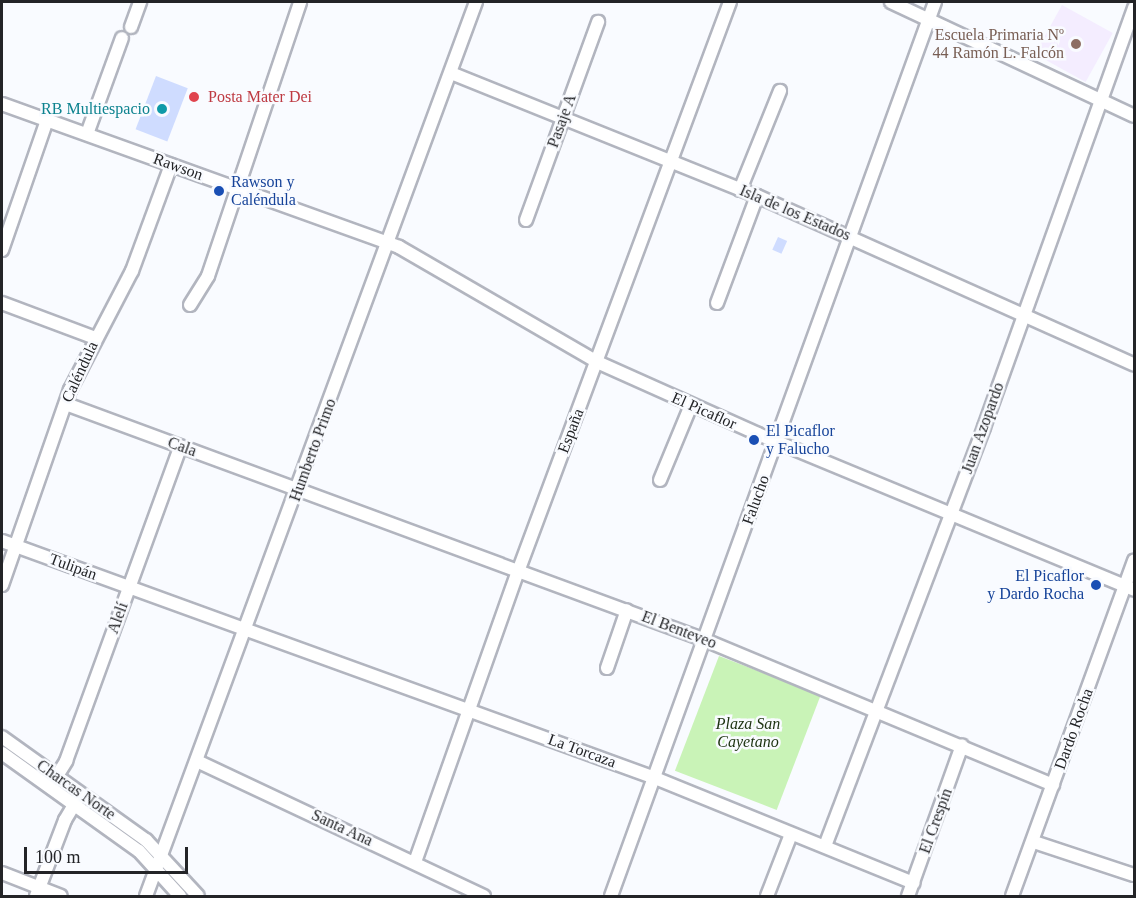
<!DOCTYPE html>
<html>
<head>
<meta charset="utf-8">
<style>
  body { margin:0 }
  #map { position:relative; width:1136px; height:898px; overflow:hidden; background:#f9fbff; font-family:Georgia,serif }
  div>[style] { position:absolute }
  .education>* { inset:0; background:#f4edff; transform-origin:0 0 }
  .green>* { inset:0; background:#c9f3b7; transform-origin:0 0 }
  .building>* { inset:0; background:#cfdcff; transform-origin:0 0 }
  .roads { filter:drop-shadow(2px 0 #b2b5bf) drop-shadow(-2px 0 #b2b5bf) drop-shadow(0 2px #b2b5bf) drop-shadow(0 -2px #b2b5bf) }
  .minor>* { height:12px; margin:-6px; padding:0 6px; transform-origin:6px; border-radius:6px; background:#fff }
  .dots>* { width:16px; height:16px; translate:-50% -50%; box-sizing:border-box; border:3px solid #f9fbff; border-radius:50% }
  span { translate:-50% -50%; white-space:nowrap; text-align:center; line-height:1.15; -webkit-text-stroke:5px #f9fbff; paint-order:stroke }
  .education-label { font-size:16px; color:#785e54 }
  .right { translate:-100% -50%; text-align:right }
  .health-label { font-size:16px; color:#be3a42 }
  .left { translate:0 -50%; text-align:left }
  .culture-label { font-size:16px; color:#0d838f }
  .street-label { font-size:16px; color:#232427 }
  .transit-label { font-size:16px; color:#164399 }
  .park-label { font-size:16px; color:#1c3210; font-style:italic }
  .frame { position:absolute; inset:0; border:3px solid #232427; pointer-events:none }
  .scale { position:absolute; left:24px; top:847px; width:164px; height:27px; box-sizing:border-box; border:3px solid #232427; border-top:0; padding-left:8px; font-size:18px; line-height:21px; white-space:nowrap; color:#232427; -webkit-text-stroke:4px #f9fbff; paint-order:stroke }
</style>
</head>
<body>
<div id="map">
  <div class="education">
    <i style="left:1062px;top:5px;width:58px;height:56px;rotate:29deg"></i>
  </div>
  <div class="green">
    <i style="left:719px;top:656px;width:109px;height:123px;rotate:21deg"></i>
  </div>
  <div class="building">
    <i style="left:156px;top:76px;width:34px;height:57px;rotate:21deg"></i>
    <i style="left:778px;top:237px;width:10px;height:14px;rotate:24deg"></i>
  </div>
  <div class="roads">
    <div class="minor">
      <i style="left:891px;top:2px;width:268px;rotate:25.1deg"></i>
      <i style="left:131px;top:27px;width:27px;rotate:-70deg"></i>
      <i style="left:451px;top:73px;width:330px;rotate:21.9deg"></i>
      <i style="left:757px;top:196px;width:413px;rotate:24.1deg"></i>
      <i style="left:2px;top:104px;width:422px;rotate:19.8deg"></i>
      <i style="left:399px;top:247px;width:229px;rotate:30.1deg"></i>
      <i style="left:597px;top:362px;width:176px;rotate:24.1deg"></i>
      <i style="left:758px;top:434px;width:407px;rotate:22.5deg"></i>
      <i style="left:87px;top:134px;width:102px;rotate:-70deg"></i>
      <i style="left:740px;top:190px;width:107px;rotate:-68deg"></i>
      <i style="left:526px;top:220px;width:211px;rotate:-70deg"></i>
      <i style="left:2px;top:250px;width:138px;rotate:-70.9deg"></i>
      <i style="left:2px;top:303px;width:99px;rotate:20.6deg"></i>
      <i style="left:717px;top:303px;width:114px;rotate:-69.5deg"></i>
      <i style="left:190px;top:305px;width:34px;rotate:-58deg"></i>
      <i style="left:208px;top:276px;width:289px;rotate:-71.4deg"></i>
      <i style="left:66px;top:404px;width:681px;rotate:20.27deg"></i>
      <i style="left:705px;top:640px;width:377px;rotate:22.6deg"></i>
      <i style="left:660px;top:480px;width:81px;rotate:-67.5deg"></i>
      <i style="left:2px;top:541px;width:695px;rotate:19.95deg"></i>
      <i style="left:655px;top:778px;width:279px;rotate:22.1deg"></i>
      <i style="left:2px;top:585px;width:207px;rotate:-70.8deg"></i>
      <i style="left:70px;top:390px;width:134px;rotate:-62.5deg"></i>
      <i style="left:132px;top:271px;width:113px;rotate:-69.8deg"></i>
      <i style="left:607px;top:668px;width:61px;rotate:-71deg"></i>
      <i style="left:2px;top:737px;width:177px;rotate:35.6deg"></i>
      <i style="left:146px;top:840px;width:76px;rotate:47.1deg"></i>
      <i style="left:2px;top:753px;width:168px;rotate:35.6deg"></i>
      <i style="left:139px;top:851px;width:61px;rotate:47.7deg"></i>
      <i style="left:199px;top:762px;width:315px;rotate:25.2deg"></i>
      <i style="left:50px;top:787px;width:31px;rotate:-58deg"></i>
      <i style="left:66px;top:761px;width:334px;rotate:-70deg"></i>
      <i style="left:1034px;top:842px;width:105px;rotate:18.3deg"></i>
      <i style="left:825px;top:846px;width:448px;rotate:-69.2deg"></i>
      <i style="left:984px;top:427px;width:446px;rotate:-70.3deg"></i>
      <i style="left:415px;top:862px;width:311px;rotate:-70.5deg"></i>
      <i style="left:519px;top:569px;width:605px;rotate:-69.59deg"></i>
      <i style="left:2px;top:873px;width:63px;rotate:21.3deg"></i>
      <i style="left:36px;top:896px;width:81px;rotate:-69.1deg"></i>
      <i style="left:65px;top:820px;width:26px;rotate:-59deg"></i>
      <i style="left:146px;top:896px;width:953px;rotate:-69.74deg"></i>
      <i style="left:611px;top:896px;width:951px;rotate:-70.08deg"></i>
      <i style="left:767px;top:896px;width:66px;rotate:-68.8deg"></i>
      <i style="left:908px;top:896px;width:160px;rotate:-70.3deg"></i>
      <i style="left:1012px;top:896px;width:357px;rotate:-70deg"></i>
    </div>
  </div>
  <div class="dots">
    <i style="left:1076px;top:44px;background:#8d6e63"></i>
    <i style="left:194px;top:97px;background:#e0444e"></i>
    <i style="left:162px;top:109px;background:#0f9aa8"></i>
    <i style="left:219px;top:191px;background:#1a4fb4"></i>
    <i style="left:754px;top:440px;background:#1a4fb4"></i>
    <i style="left:1096px;top:585px;background:#1a4fb4"></i>
  </div>
  <div class="education-label">
    <span class="right" style="left:1064px;top:44px">Escuela Primaria Nº<br>44 Ramón L. Falcón</span>
  </div>
  <div class="health-label">
    <span class="left" style="left:208px;top:97px">Posta Mater Dei</span>
  </div>
  <div class="culture-label">
    <span class="right" style="left:150px;top:109px">RB Multiespacio</span>
  </div>
  <div class="street-label">
    <span style="left:562px;top:121px;rotate:-70deg">Pasaje A</span>
    <span style="left:178px;top:167px;rotate:20deg">Rawson</span>
    <span style="left:795px;top:213px;rotate:23deg">Isla de los Estados</span>
    <span style="left:80px;top:372px;rotate:-65deg">Caléndula</span>
    <span style="left:704px;top:411px;rotate:24deg">El Picaflor</span>
    <span style="left:983px;top:428px;rotate:-70deg">Juan Azopardo</span>
    <span style="left:571px;top:431px;rotate:-69deg">España</span>
    <span style="left:182px;top:447px;rotate:20deg">Cala</span>
    <span style="left:313px;top:450px;rotate:-70deg">Humberto Primo</span>
    <span style="left:756px;top:500px;rotate:-70deg">Falucho</span>
    <span style="left:73px;top:567px;rotate:20deg">Tulipán</span>
    <span style="left:118px;top:618px;rotate:-70deg">Alelí</span>
    <span style="left:679px;top:630px;rotate:21deg">El Benteveo</span>
    <span style="left:1074px;top:729px;rotate:-70deg">Dardo Rocha</span>
    <span style="left:582px;top:751px;rotate:20deg">La Torcaza</span>
    <span style="left:76px;top:790px;rotate:35deg">Charcas Norte</span>
    <span style="left:936px;top:821px;rotate:-70deg">El Crespín</span>
    <span style="left:342px;top:828px;rotate:25deg">Santa Ana</span>
  </div>
  <div class="transit-label">
    <span class="left" style="left:231px;top:191px">Rawson y<br>Caléndula</span>
    <span class="left" style="left:766px;top:440px">El Picaflor<br>y Falucho</span>
    <span class="right" style="left:1084px;top:585px">El Picaflor<br>y Dardo Rocha</span>
  </div>
  <div class="park-label">
    <span style="left:748px;top:733px">Plaza San<br>Cayetano</span>
  </div>
  <div class="frame"></div>
  <div class="scale">100 m</div>
</div>
</body>
</html>
